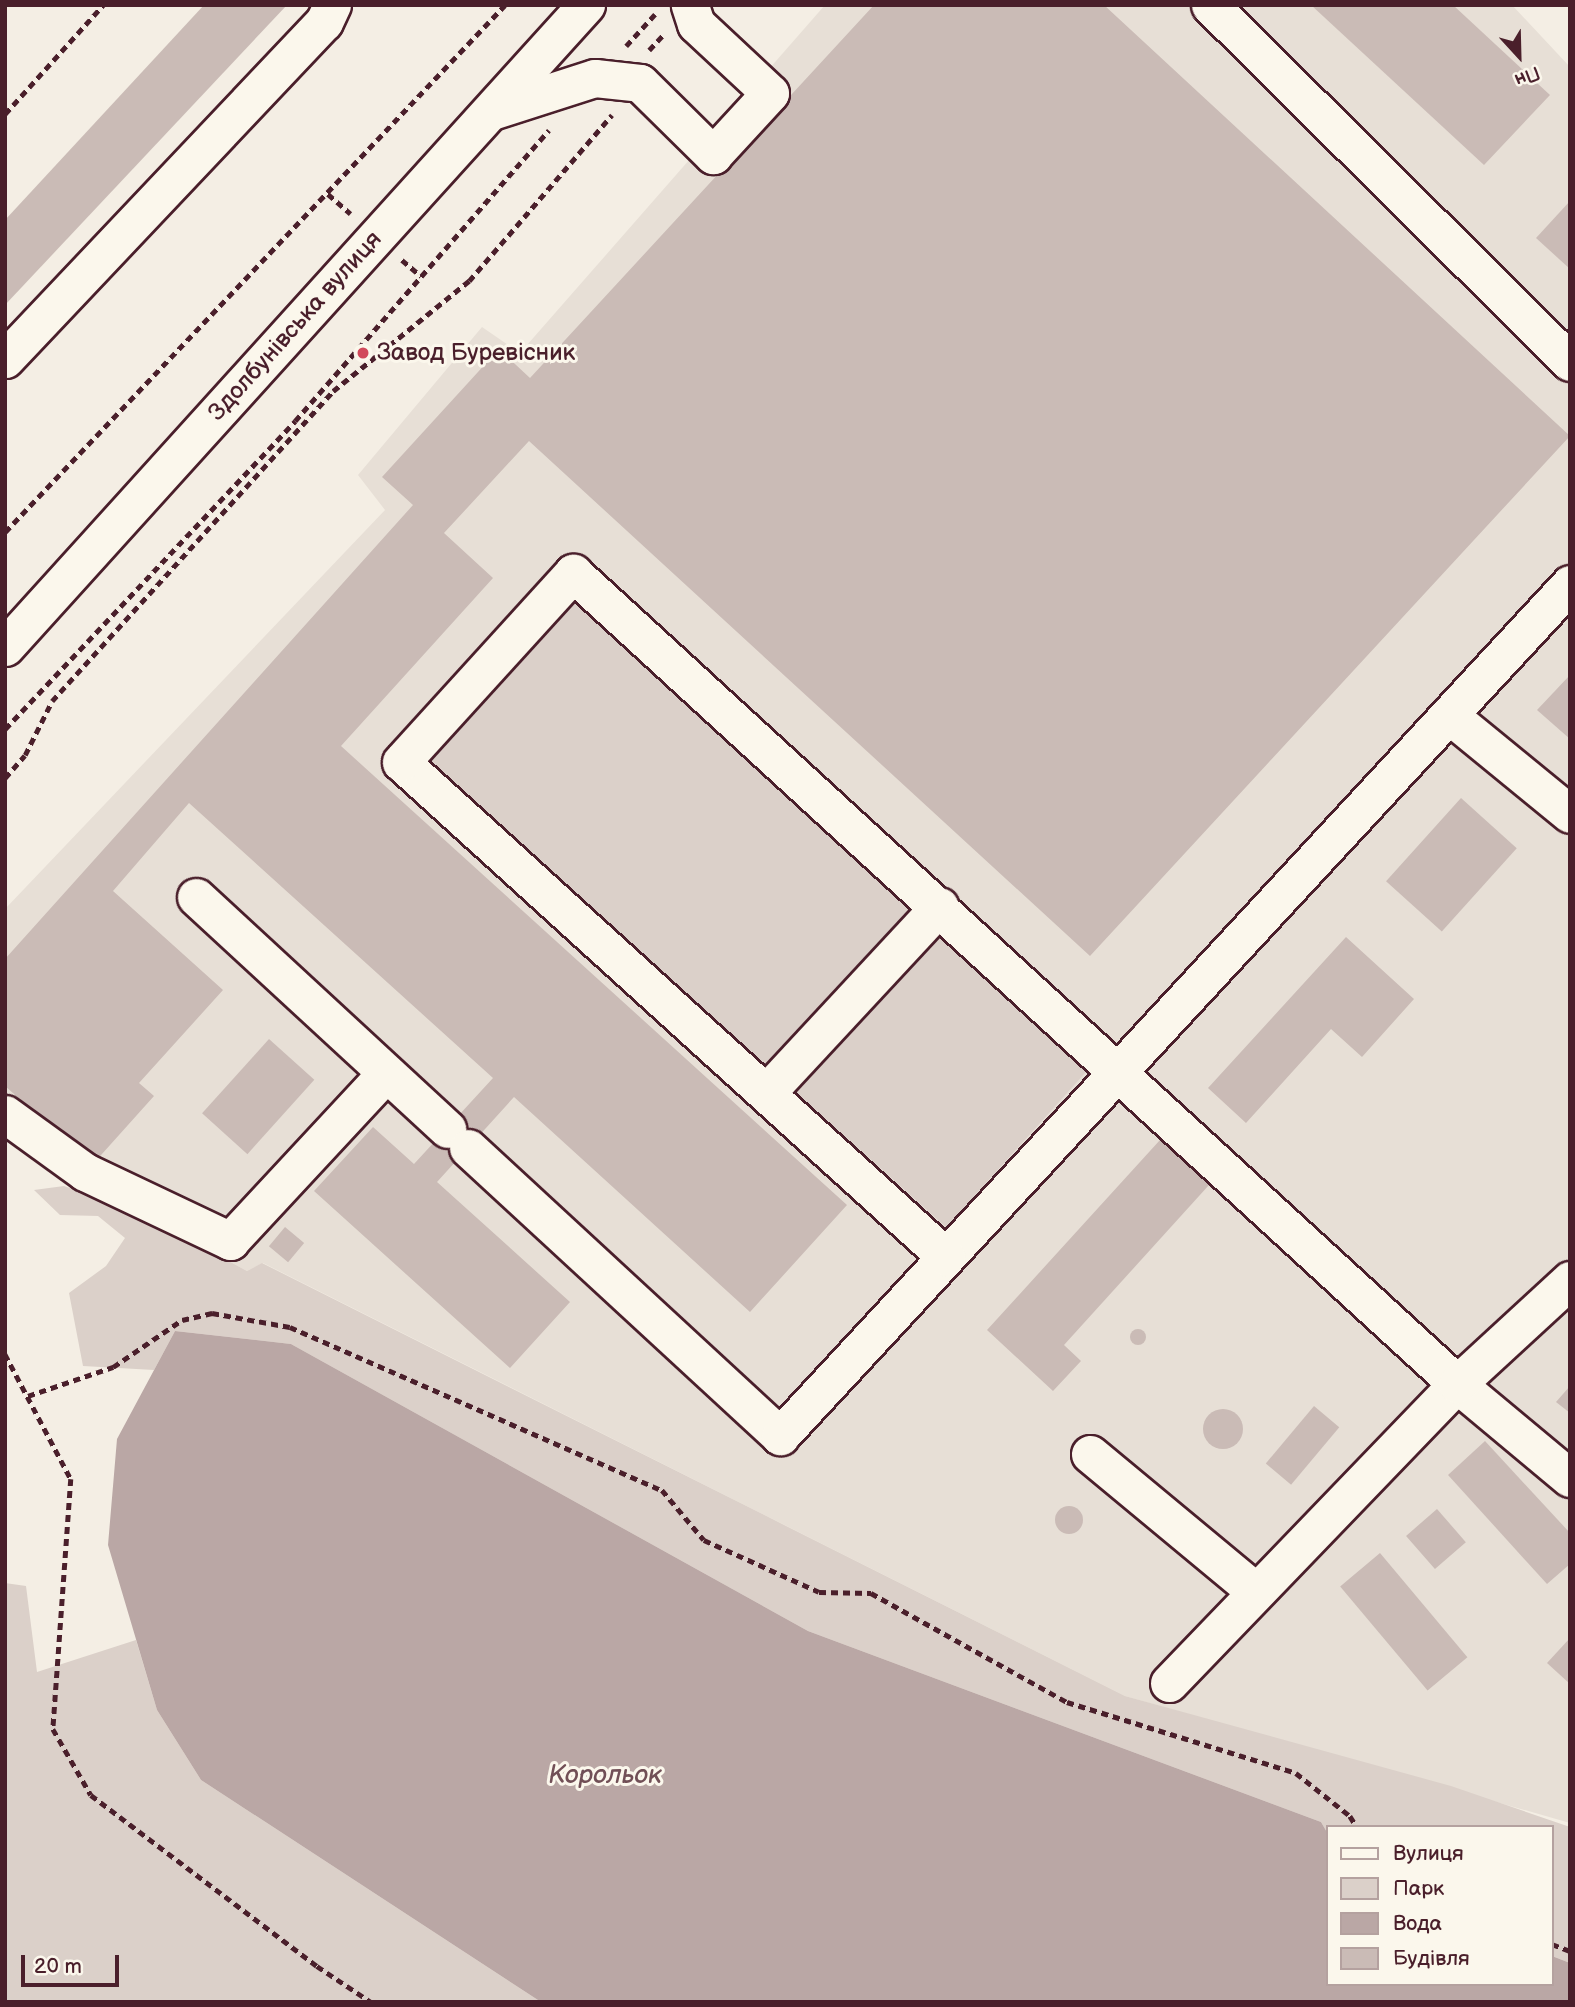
<!DOCTYPE html>
<html>
<head>
<meta charset="utf-8">
<style>
  body { margin:0 }
  #map { position:relative; width:1575px; height:2007px; overflow:hidden; background:#f4eee4; font-family:"Balsamiq Sans",sans-serif }
  div>[style] { position:absolute }
  .built>* { inset:0; background:#e7dfd6 }
  .green>* { inset:0; background:#dbd0c9; transform-origin:0 0 }
  .water>* { inset:0; background:#baa7a5 }
  .building>* { inset:0; background:#cabbb6; transform-origin:0 0 }
  .round { border-radius:50% }
  .path>* { height:4.5px; margin-top:-2.25px; transform-origin:0; background:repeating-linear-gradient(90deg,#4a1f2b 0 7px,transparent 0 12px) }
  .roads { filter:drop-shadow(2px 0 #4a1f2b) drop-shadow(-2px 0 #4a1f2b) drop-shadow(0 2px #4a1f2b) drop-shadow(0 -2px #4a1f2b) }
  .minor>* { height:37px; margin:-18.5px; padding:0 18.5px; transform-origin:18.5px; border-radius:18.5px; background:#fbf7ec }
  .dots>* { width:19px; height:19px; translate:-50% -50%; box-sizing:border-box; border:4px solid #fbf7ec; border-radius:50% }
  span { translate:-50% -50%; white-space:nowrap; text-align:center; line-height:1.15; -webkit-text-stroke:6px #fbf7ec; paint-order:stroke }
  .street-label { font-size:24px; color:#4a1f2b }
  .poi-label { font-size:24px; color:#4a1f2b }
  .left { translate:0 -50%; text-align:left }
  .water-label { font-size:26px; color:#714f56; font-style:italic }
  .frame { position:absolute; inset:0; border:7px solid #4a1f2b; pointer-events:none }
  .legend { position:absolute; left:1326px; top:1825px; width:228px; height:161px; box-sizing:border-box; background:#fbf7ec; border:2px solid #b4a19f; margin:0; padding:9px 12px; list-style:none; font-size:21px; color:#4a1f2b }
  .legend li { display:flex; align-items:center; gap:14px; height:35px }
  .legend b { width:35px; border:2px solid #b4a19f }
  .north { position:absolute; left:1484px; top:21px; width:70px; height:70px; -webkit-text-stroke:5px #fbf7ec; paint-order:stroke; rotate:158deg; font-size:19px; font-weight:700; line-height:28px; text-align:center; color:#4a1f2b }
  .north::after { content:''; display:block; margin:auto; width:24px; height:32px; background:#4a1f2b; clip-path:polygon(50% 0,100% 100%,50% 72%,0 100%) }
  .scale { position:absolute; left:21px; top:1955px; width:98px; height:32px; box-sizing:border-box; border:4px solid #4a1f2b; border-top:0; padding-left:9px; font-size:21px; line-height:24px; white-space:nowrap; color:#4a1f2b; -webkit-text-stroke:5px #fbf7ec; paint-order:stroke }
</style>
</head>
<body>
<div id="map">
  <div class="built">
    <i style="clip-path:polygon(825px 5px,1512px 5px,1570px 67px,1570px 1823px,1125px 1696px,263px 1263px,247px 1271px,139px 1212px,5px 1098px,5px 909px,385px 510px,358px 475px,482px 327px,520px 353px)"></i>
  </div>
  <div class="green">
    <i style="left:576px;top:595px;width:459px;height:224px;rotate:42deg"></i>
    <i style="left:938px;top:924px;width:209px;height:220px;rotate:42deg"></i>
    <i style="clip-path:polygon(64px 1186px,139px 1212px,247px 1271px,262px 1263px,1125px 1696px,1451px 1786px,1570px 1827px,1570px 1963px,1552px 1956px,1552px 1827px,1328px 1827px,1328px 1834px,1321px 1822px,808px 1631px,291px 1344px,175px 1331px,154px 1370px,83px 1366px,69px 1293px,106px 1266px,125px 1238px,98px 1216px,60px 1215px,34px 1190px)"></i>
    <i style="clip-path:polygon(5px 1583px,26px 1586px,37px 1672px,136px 1640px,157px 1710px,201px 1780px,541px 2002px,5px 2002px)"></i>
  </div>
  <div class="water">
    <i style="clip-path:polygon(175px 1331px,291px 1344px,808px 1631px,1321px 1822px,1328px 1834px,1328px 1984px,1552px 1984px,1552px 1956px,1570px 1963px,1570px 2002px,541px 2002px,201px 1780px,157px 1710px,108px 1545px,117px 1439px)"></i>
  </div>
  <div class="building">
    <i style="clip-path:polygon(204px 5px,287px 5px,5px 305px,5px 220px)"></i>
    <i style="clip-path:polygon(874px 5px,1104px 5px,1570px 436px,1090px 956px,529px 441px,444px 533px,493px 578px,341px 746px,847px 1205px,750px 1312px,514px 1097px,437px 1182px,570px 1302px,510px 1368px,314px 1191px,373px 1127px,414px 1164px,493px 1078px,189px 803px,113px 891px,223px 990px,139px 1083px,154px 1096px,93px 1164px,5px 1086px,5px 959px,413px 505px,382px 477px,499px 349px,530px 378px)"></i>
    <i style="clip-path:polygon(1311px 5px,1453px 5px,1550px 95px,1484px 165px)"></i>
    <i style="clip-path:polygon(1570px 201px,1570px 269px,1536px 238px)"></i>
    <i style="clip-path:polygon(1570px 675px,1570px 739px,1537px 710px)"></i>
    <i style="left:1461px;top:798px;width:75px;height:112px;rotate:42deg"></i>
    <i style="clip-path:polygon(1346px 937px,1414px 999px,1362px 1057px,1331px 1029px,1246px 1123px,1208px 1088px)"></i>
    <i style="left:269px;top:1039px;width:61px;height:100px;rotate:42deg"></i>
    <i style="clip-path:polygon(1160px 1140px,1209px 1185px,1064px 1345px,1081px 1361px,1053px 1391px,987px 1330px)"></i>
    <i style="left:285px;top:1227px;width:25px;height:25px;rotate:40deg"></i>
    <i class="round" style="left:1130px;top:1329px;width:16px;height:16px"></i>
    <i style="clip-path:polygon(1570px 1386px,1570px 1413px,1556px 1402px)"></i>
    <i style="left:1314px;top:1406px;width:33px;height:75px;rotate:40deg"></i>
    <i class="round" style="left:1203px;top:1409px;width:40px;height:40px"></i>
    <i style="clip-path:polygon(1485px 1441px,1570px 1533px,1570px 1564px,1547px 1584px,1448px 1475px)"></i>
    <i class="round" style="left:1055px;top:1506px;width:28px;height:28px"></i>
    <i style="left:1437px;top:1509px;width:44px;height:41px;rotate:49deg"></i>
    <i style="left:1380px;top:1553px;width:136px;height:52px;rotate:50deg"></i>
    <i style="clip-path:polygon(1570px 1638px,1570px 1684px,1547px 1663px)"></i>
  </div>
  <div class="path">
    <i style="left:626px;top:46px;width:43px;rotate:-47.8deg"></i>
    <i style="left:649px;top:50px;width:23px;rotate:-47deg"></i>
    <i style="left:5px;top:114px;width:147px;rotate:-48deg"></i>
    <i style="left:328px;top:194px;width:30px;rotate:41deg"></i>
    <i style="left:402px;top:260px;width:25px;rotate:40deg"></i>
    <i style="left:5px;top:532px;width:726px;rotate:-46.51deg"></i>
    <i style="left:5px;top:729px;width:423px;rotate:-46.7deg"></i>
    <i style="left:295px;top:421px;width:386px;rotate:-48.9deg"></i>
    <i style="left:5px;top:778px;width:30px;rotate:-49deg"></i>
    <i style="left:25px;top:755px;width:60px;rotate:-63.4deg"></i>
    <i style="left:52px;top:701px;width:418px;rotate:-47.8deg"></i>
    <i style="left:333px;top:391px;width:175px;rotate:-39deg"></i>
    <i style="left:469px;top:281px;width:219px;rotate:-49.3deg"></i>
    <i style="left:5px;top:1354px;width:141px;rotate:62.2deg"></i>
    <i style="left:71px;top:1479px;width:251px;rotate:94.1deg"></i>
    <i style="left:53px;top:1729px;width:76px;rotate:60.1deg"></i>
    <i style="left:91px;top:1795px;width:283px;rotate:37.1deg"></i>
    <i style="left:317px;top:1966px;width:65px;rotate:33.7deg"></i>
    <i style="left:28px;top:1396px;width:90px;rotate:-18.8deg"></i>
    <i style="left:113px;top:1367px;width:83px;rotate:-34.3deg"></i>
    <i style="left:182px;top:1320px;width:31px;rotate:-13deg"></i>
    <i style="left:212px;top:1313px;width:79px;rotate:10.2deg"></i>
    <i style="left:290px;top:1327px;width:406px;rotate:23.7deg"></i>
    <i style="left:662px;top:1490px;width:65px;rotate:50deg"></i>
    <i style="left:704px;top:1540px;width:126px;rotate:24.3deg"></i>
    <i style="left:819px;top:1592px;width:52px;rotate:1.1deg"></i>
    <i style="left:871px;top:1593px;width:224px;rotate:29.1deg"></i>
    <i style="left:1067px;top:1702px;width:240px;rotate:17.2deg"></i>
    <i style="left:1296px;top:1773px;width:69px;rotate:38.5deg"></i>
    <i style="left:1350px;top:1816px;width:13px;rotate:58deg"></i>
    <i style="left:1552px;top:1944px;width:19px;rotate:21deg"></i>
  </div>
  <div class="roads">
    <div class="minor">
      <i style="left:1210px;top:5px;width:507px;rotate:44.76deg"></i>
      <i style="left:492px;top:111px;width:108px;rotate:-17.8deg"></i>
      <i style="left:595px;top:78px;width:45px;rotate:6.3deg"></i>
      <i style="left:640px;top:83px;width:103px;rotate:44.6deg"></i>
      <i style="left:713px;top:155px;width:84px;rotate:-47.4deg"></i>
      <i style="left:770px;top:93px;width:101px;rotate:-137deg"></i>
      <i style="left:696px;top:24px;width:20px;rotate:-108deg"></i>
      <i style="left:5px;top:359px;width:464px;rotate:-46.6deg"></i>
      <i style="left:324px;top:22px;width:19px;rotate:-65deg"></i>
      <i style="left:5px;top:647px;width:866px;rotate:-47.86deg"></i>
      <i style="left:1449px;top:715px;width:156px;rotate:39.3deg"></i>
      <i style="left:196px;top:897px;width:342px;rotate:42.7deg"></i>
      <i style="left:766px;top:1093px;width:255px;rotate:-47.1deg"></i>
      <i style="left:5px;top:1114px;width:99px;rotate:35.9deg"></i>
      <i style="left:85px;top:1172px;width:161px;rotate:25.4deg"></i>
      <i style="left:230px;top:1241px;width:229px;rotate:-47.1deg"></i>
      <i style="left:468px;top:1148px;width:425px;rotate:42.7deg"></i>
      <i style="left:780px;top:1436px;width:1162px;rotate:-47.16deg"></i>
      <i style="left:946px;top:1257px;width:736px;rotate:-137.75deg"></i>
      <i style="left:401px;top:762px;width:256px;rotate:-47.7deg"></i>
      <i style="left:573px;top:573px;width:1200px;rotate:42.53deg"></i>
      <i style="left:1457px;top:1384px;width:147px;rotate:39.8deg"></i>
      <i style="left:1090px;top:1454px;width:213px;rotate:39.7deg"></i>
      <i style="left:1169px;top:1683px;width:415px;rotate:-46.1deg"></i>
      <i style="left:1457px;top:1384px;width:154px;rotate:-42.6deg"></i>
    </div>
  </div>
  <div class="dots">
    <i style="left:363px;top:353px;background:#d1495b"></i>
  </div>
  <div class="street-label">
    <span style="left:295px;top:326px;rotate:-48deg">Здолбунівська вулиця</span>
  </div>
  <div class="poi-label">
    <span class="left" style="left:377px;top:353px">Завод Буревісник</span>
  </div>
  <div class="water-label">
    <span style="left:605px;top:1776px">Корольок</span>
  </div>
  <div class="frame"></div>
  <ul class="legend">
  <li><b style="height:9px;background:#fbf7ec"></b>Вулиця</li>
  <li><b style="height:19px;background:#dbd0c9"></b>Парк</li>
  <li><b style="height:19px;background:#baa7a5"></b>Вода</li>
  <li><b style="height:19px;background:#cabbb6"></b>Будівля</li>
  </ul>
  <div class="north">Пн</div>
  <div class="scale">20 m</div>
</div>
</body>
</html>
